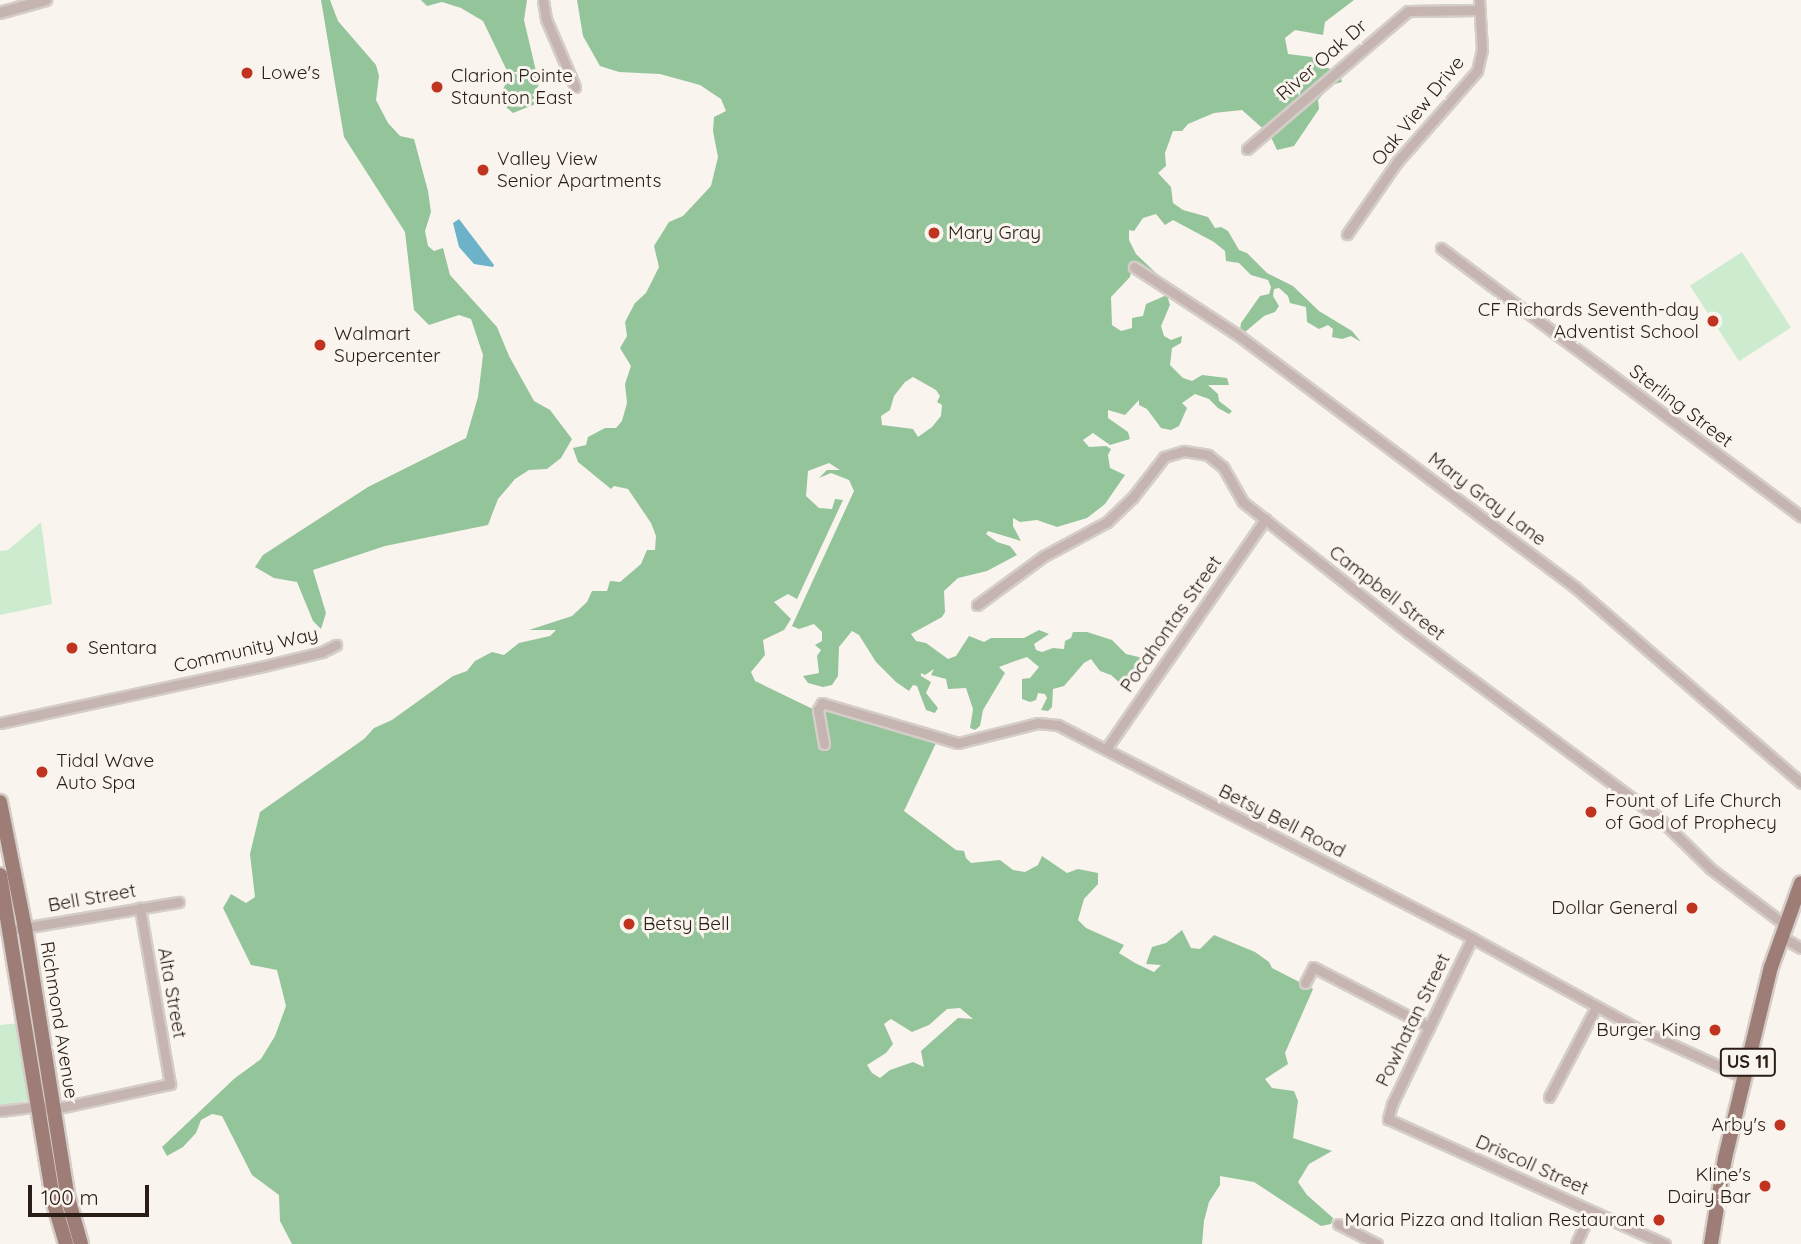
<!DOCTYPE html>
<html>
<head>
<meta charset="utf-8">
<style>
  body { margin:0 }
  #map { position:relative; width:1801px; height:1244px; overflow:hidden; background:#faf4ef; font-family:Quicksand,sans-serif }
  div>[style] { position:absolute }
  .green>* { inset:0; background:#ccebcf; transform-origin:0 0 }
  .forest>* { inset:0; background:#94c49a }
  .water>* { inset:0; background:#6cb3c9 }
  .roads { filter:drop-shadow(2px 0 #d4cdc8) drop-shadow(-2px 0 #d4cdc8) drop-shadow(0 2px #d4cdc8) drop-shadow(0 -2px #d4cdc8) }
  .minor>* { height:9px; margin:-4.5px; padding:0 4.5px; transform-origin:4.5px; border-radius:4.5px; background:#c6b4b0 }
  .tertiary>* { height:10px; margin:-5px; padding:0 5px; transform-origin:5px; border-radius:5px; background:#c6b4b0 }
  .primary>* { height:14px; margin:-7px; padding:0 7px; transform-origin:7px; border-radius:7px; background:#9d7d76 }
  .dots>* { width:19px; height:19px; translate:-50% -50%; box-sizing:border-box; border:4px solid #faf4ef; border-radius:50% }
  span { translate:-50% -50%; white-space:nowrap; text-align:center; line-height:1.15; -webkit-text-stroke:6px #faf4ef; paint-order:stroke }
  .shield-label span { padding:2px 5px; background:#faf4ef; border:2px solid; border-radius:5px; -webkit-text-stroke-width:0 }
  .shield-label { font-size:18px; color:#291d15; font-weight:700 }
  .street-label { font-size:19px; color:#291d15 }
  .poi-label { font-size:19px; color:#291d15 }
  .left { translate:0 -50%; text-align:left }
  .right { translate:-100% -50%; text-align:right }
  .scale { position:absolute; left:28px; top:1185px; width:121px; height:32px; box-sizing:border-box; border:4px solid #291d15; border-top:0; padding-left:9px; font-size:21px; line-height:24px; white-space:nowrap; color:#291d15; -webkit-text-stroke:5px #faf4ef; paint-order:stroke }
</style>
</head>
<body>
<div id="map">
  <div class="green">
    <i style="left:1742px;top:252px;width:90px;height:62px;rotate:57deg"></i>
    <i style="clip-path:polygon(41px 522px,52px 604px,0 615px,0 551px,8px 550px)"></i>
    <i style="clip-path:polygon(19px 1023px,30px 1100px,0 1106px,0 1025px)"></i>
  </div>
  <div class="forest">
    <i style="clip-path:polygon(321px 0,330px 0,338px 21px,376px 65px,379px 76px,376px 100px,388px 123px,400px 136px,414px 139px,428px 191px,431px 212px,425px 231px,428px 246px,434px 251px,443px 248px,450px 275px,497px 327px,509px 356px,534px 401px,550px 410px,572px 439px,561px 458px,547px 469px,529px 470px,515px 479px,498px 499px,488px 525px,385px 546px,313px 570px,326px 613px,321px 629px,313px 621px,297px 582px,274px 578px,255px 567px,263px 555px,368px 487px,466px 438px,478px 397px,483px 355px,471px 319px,459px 315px,429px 325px,414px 310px,405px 232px,344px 137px)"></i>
    <i style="clip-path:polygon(421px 0,527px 0,524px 20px,543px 101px,513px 113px,497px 99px,510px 77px,483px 21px,461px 8px,442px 2px,427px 6px)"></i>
    <i style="clip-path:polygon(evenodd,577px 0,1354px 0,1325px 22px,1323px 35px,1295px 30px,1285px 38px,1288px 54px,1312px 57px,1322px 66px,1339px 72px,1342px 82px,1331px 85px,1318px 100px,1319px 109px,1294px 146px,1277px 150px,1270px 135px,1242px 110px,1214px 113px,1188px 124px,1182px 131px,1173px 131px,1165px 153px,1166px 166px,1158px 173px,1171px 187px,1173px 203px,1183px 210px,1208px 217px,1215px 228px,1221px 227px,1228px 231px,1239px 250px,1247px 253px,1267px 273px,1293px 286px,1319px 311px,1352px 331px,1361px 342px,1351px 336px,1342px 339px,1332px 337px,1333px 329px,1328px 325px,1319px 329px,1307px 322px,1306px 307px,1290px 303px,1288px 296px,1279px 288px,1274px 289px,1273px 296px,1279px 306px,1275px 312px,1264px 316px,1245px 332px,1240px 330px,1241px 323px,1260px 296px,1269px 294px,1271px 287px,1268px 280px,1251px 275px,1239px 263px,1226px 261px,1225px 251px,1214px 242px,1173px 220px,1165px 225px,1156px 214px,1143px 218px,1134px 231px,1129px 230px,1129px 240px,1136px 254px,1156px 273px,1152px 275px,1132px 266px,1130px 277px,1111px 297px,1112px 325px,1121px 331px,1132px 328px,1132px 318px,1143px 316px,1146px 304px,1167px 295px,1170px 305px,1161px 326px,1164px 336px,1171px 340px,1182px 336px,1181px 343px,1172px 348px,1170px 365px,1183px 378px,1192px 381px,1202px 375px,1227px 378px,1229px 385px,1208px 385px,1218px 394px,1219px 401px,1232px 411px,1229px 414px,1218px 408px,1209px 399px,1195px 394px,1182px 403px,1187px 408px,1179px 426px,1171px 430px,1161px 428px,1147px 409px,1139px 405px,1139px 400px,1125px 415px,1108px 410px,1108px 418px,1128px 432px,1130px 439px,1110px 445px,1093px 433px,1083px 440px,1089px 447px,1106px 446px,1111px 449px,1108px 455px,1110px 468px,1125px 475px,1105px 504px,1087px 518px,1057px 527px,1037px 520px,1020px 522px,1013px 518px,1013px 526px,1021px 541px,988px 531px,986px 534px,997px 542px,1010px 546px,1017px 555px,987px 571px,958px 578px,944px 591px,945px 612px,942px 617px,911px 634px,916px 641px,926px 643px,948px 659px,956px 656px,969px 636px,984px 642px,991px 638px,1024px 638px,1039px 630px,1049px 634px,1034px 644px,1036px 650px,1042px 652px,1053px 648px,1064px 649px,1065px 641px,1071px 638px,1073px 632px,1087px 632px,1112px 640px,1126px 654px,1143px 658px,1131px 683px,1121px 684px,1111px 675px,1100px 671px,1091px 659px,1084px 663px,1064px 686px,1053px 689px,1052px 707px,1048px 711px,1041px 710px,1047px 698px,1045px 694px,1038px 693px,1036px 700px,1030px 702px,1022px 699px,1022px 679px,1030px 678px,1039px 667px,1027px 657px,1021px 659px,999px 667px,1005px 673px,983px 710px,980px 726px,975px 730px,970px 728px,973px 709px,966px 688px,948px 689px,946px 679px,931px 675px,934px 669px,925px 675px,921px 673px,921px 676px,931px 682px,926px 693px,938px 708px,935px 713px,926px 710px,917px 686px,913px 685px,909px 691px,896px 682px,876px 662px,859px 635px,852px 631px,839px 647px,838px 676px,832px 685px,823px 687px,808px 683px,803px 676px,819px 673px,817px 656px,821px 650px,815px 645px,822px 641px,822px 632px,814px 624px,799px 629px,792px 626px,854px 491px,849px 480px,831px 473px,819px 478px,827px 470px,840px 470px,829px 463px,808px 471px,806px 496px,819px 508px,832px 509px,835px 499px,843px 500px,797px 599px,788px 594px,774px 602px,791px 619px,784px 630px,763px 640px,765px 655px,751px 672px,755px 681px,817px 711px,826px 709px,937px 741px,904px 811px,956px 850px,964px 851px,966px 858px,971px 863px,1000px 860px,1013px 870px,1025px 872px,1038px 865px,1042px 856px,1067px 873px,1078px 869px,1098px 873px,1098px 884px,1084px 899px,1078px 920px,1086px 928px,1124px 945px,1119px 953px,1135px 963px,1154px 972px,1161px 965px,1146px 964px,1152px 947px,1166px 943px,1182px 930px,1191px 948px,1200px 949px,1214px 935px,1255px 952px,1269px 962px,1272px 968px,1313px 989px,1285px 1053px,1288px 1064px,1265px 1079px,1272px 1088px,1294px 1091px,1298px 1101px,1293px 1138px,1332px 1151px,1309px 1164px,1298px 1182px,1307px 1195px,1333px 1218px,1331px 1224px,1321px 1226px,1254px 1182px,1220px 1176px,1220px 1185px,1209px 1202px,1204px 1221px,1202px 1244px,292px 1244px,280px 1221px,279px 1195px,252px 1175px,222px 1116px,212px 1114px,201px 1120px,196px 1133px,183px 1147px,167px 1156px,162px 1147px,235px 1078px,261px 1059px,275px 1036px,286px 1006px,277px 970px,251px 965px,223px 908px,231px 894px,246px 903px,255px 897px,250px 854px,260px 812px,364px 739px,374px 728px,392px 720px,453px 676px,467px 671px,475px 661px,492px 652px,504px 655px,519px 643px,550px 636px,556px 630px,529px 630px,572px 616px,587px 602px,592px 591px,607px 591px,610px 581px,620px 582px,641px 564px,647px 550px,655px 550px,656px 536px,651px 523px,628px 489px,614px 486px,611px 489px,578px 462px,573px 448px,586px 445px,588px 437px,605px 428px,616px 428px,622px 421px,627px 403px,625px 384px,631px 366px,620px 348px,627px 336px,625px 322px,635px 303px,646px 293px,659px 267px,654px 246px,669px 222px,683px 216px,711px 186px,718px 157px,713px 131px,714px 117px,726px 111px,721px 99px,700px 85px,660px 74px,619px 72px,600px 66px,583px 36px,577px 0,913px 377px,936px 390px,940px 396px,937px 402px,942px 405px,941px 416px,932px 427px,918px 437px,913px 429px,882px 425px,881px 416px,890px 410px,894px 396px,905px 382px,913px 377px,577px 0,960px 1008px,973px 1019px,958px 1018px,921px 1051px,924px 1067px,913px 1062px,890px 1070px,880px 1078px,872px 1073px,867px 1065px,886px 1053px,893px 1044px,884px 1024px,891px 1019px,912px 1032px,929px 1025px,947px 1009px,960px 1008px)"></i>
  </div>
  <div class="water">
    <i style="clip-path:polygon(459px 219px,494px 265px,493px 267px,474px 264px,459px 247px,453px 223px)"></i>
  </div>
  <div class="roads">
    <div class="minor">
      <i style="left:543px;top:0;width:19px;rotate:81deg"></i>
      <i style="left:546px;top:19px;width:74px;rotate:66.9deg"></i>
      <i style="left:1247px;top:149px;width:212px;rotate:-40.6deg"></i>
      <i style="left:1408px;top:11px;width:70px;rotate:-0.8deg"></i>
      <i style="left:1347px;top:234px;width:88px;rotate:-55.2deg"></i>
      <i style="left:1397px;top:162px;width:121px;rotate:-48.7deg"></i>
      <i style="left:1477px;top:71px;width:22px;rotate:-77deg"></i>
      <i style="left:1482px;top:50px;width:50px;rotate:-93.4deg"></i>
      <i style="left:1441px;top:248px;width:449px;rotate:36.7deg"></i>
      <i style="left:1134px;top:267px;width:124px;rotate:33.2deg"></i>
      <i style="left:1238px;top:335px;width:421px;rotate:36.8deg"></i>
      <i style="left:1575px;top:587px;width:299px;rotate:40.9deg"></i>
      <i style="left:977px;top:605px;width:83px;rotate:-36.2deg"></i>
      <i style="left:1044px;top:556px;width:72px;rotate:-28.4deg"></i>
      <i style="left:1107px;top:522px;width:36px;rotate:-44deg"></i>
      <i style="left:1133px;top:497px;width:51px;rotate:-52.2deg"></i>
      <i style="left:1164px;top:457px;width:21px;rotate:-17deg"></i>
      <i style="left:1184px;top:451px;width:24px;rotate:9deg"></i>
      <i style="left:1208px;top:455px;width:19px;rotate:39deg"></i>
      <i style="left:1223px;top:467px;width:40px;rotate:60.3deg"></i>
      <i style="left:1243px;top:502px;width:211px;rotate:38.3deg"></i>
      <i style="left:1409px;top:633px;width:310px;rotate:36.5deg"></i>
      <i style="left:1658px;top:817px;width:74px;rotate:44.5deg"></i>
      <i style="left:1711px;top:869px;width:91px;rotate:37deg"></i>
      <i style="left:0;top:723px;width:266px;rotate:-12.2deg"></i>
      <i style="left:260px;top:667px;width:64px;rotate:-13.6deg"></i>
      <i style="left:322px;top:652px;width:16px;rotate:-27deg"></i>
      <i style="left:824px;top:744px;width:35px;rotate:-100deg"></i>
      <i style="left:818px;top:710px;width:8px;rotate:-60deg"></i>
      <i style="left:822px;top:703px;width:142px;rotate:16.4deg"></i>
      <i style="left:958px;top:743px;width:82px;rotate:-14deg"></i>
      <i style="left:1038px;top:723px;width:20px;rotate:6deg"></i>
      <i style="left:1058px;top:725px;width:466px;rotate:27.2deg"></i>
      <i style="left:1472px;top:938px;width:189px;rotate:28.7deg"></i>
      <i style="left:1638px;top:1029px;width:118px;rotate:24.6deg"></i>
      <i style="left:1106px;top:749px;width:280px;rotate:-55.3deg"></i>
      <i style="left:11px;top:930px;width:170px;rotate:-9.5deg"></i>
      <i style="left:1780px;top:936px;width:24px;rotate:30deg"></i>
      <i style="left:1472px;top:938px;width:184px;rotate:115.7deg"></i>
      <i style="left:1392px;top:1104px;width:16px;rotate:105deg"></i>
      <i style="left:1388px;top:1119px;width:304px;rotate:24.3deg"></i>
      <i style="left:1305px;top:983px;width:18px;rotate:-63deg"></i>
      <i style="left:1313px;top:967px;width:131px;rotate:27.3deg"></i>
      <i style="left:1549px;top:1097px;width:102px;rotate:-62.4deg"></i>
      <i style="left:0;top:1111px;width:38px;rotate:-7deg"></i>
      <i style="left:38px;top:1106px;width:16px;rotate:11deg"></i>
      <i style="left:54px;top:1109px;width:119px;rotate:-12.2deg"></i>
      <i style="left:170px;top:1084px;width:179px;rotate:-99.7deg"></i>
      <i style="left:1338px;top:1224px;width:44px;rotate:27.1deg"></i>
      <i style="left:1576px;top:1244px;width:36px;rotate:-66deg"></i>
    </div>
    <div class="tertiary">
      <i style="left:0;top:13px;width:48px;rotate:-15.8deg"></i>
    </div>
    <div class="primary">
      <i style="left:0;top:802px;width:128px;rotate:78.8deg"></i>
      <i style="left:25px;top:928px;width:273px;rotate:81deg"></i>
      <i style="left:68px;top:1198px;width:48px;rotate:74.2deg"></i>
      <i style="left:0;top:875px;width:329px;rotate:80.7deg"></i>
      <i style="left:53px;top:1200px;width:46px;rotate:73.5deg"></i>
      <i style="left:1711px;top:1244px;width:87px;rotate:-80.8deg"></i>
      <i style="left:1725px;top:1158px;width:196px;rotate:-76.5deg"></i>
      <i style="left:1771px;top:967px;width:89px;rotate:-70.3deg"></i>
    </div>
  </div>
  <div class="dots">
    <i style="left:247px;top:73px;background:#bf331f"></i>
    <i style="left:437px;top:87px;background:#bf331f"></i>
    <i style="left:483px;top:170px;background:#bf331f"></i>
    <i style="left:934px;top:233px;background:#bf331f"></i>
    <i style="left:1713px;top:321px;background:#bf331f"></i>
    <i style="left:320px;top:345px;background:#bf331f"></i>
    <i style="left:72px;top:648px;background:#bf331f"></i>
    <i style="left:42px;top:772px;background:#bf331f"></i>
    <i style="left:1591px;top:812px;background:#bf331f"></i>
    <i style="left:1692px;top:908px;background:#bf331f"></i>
    <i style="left:629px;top:924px;background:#bf331f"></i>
    <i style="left:1715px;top:1030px;background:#bf331f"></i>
    <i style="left:1780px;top:1125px;background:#bf331f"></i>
    <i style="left:1765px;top:1186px;background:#bf331f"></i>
    <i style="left:1659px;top:1220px;background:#bf331f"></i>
  </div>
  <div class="shield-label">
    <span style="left:1748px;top:1062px">US 11</span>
  </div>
  <div class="street-label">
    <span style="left:1322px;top:60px;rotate:-41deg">River Oak Dr</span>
    <span style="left:1418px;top:111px;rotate:-51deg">Oak View Drive</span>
    <span style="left:1681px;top:406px;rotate:37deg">Sterling Street</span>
    <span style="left:1487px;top:499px;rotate:37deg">Mary Gray Lane</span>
    <span style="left:1387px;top:593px;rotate:38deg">Campbell Street</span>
    <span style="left:1171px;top:624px;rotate:-55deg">Pocahontas Street</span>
    <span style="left:246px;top:650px;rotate:-13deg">Community Way</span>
    <span style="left:1282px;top:821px;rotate:27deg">Betsy Bell Road</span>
    <span style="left:92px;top:898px;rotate:-10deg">Bell Street</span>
    <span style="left:172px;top:993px;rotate:80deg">Alta Street</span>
    <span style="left:59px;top:1020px;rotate:81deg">Richmond Avenue</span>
    <span style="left:1413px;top:1020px;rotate:-64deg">Powhatan Street</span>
    <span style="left:1532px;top:1165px;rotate:24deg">Driscoll Street</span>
  </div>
  <div class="poi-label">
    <span class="left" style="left:261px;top:73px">Lowe's</span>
    <span class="left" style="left:451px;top:87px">Clarion Pointe<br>Staunton East</span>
    <span class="left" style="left:497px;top:170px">Valley View<br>Senior Apartments</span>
    <span class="left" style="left:948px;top:233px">Mary Gray</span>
    <span class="right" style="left:1699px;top:321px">CF Richards Seventh-day<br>Adventist School</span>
    <span class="left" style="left:334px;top:345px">Walmart<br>Supercenter</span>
    <span class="left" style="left:88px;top:648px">Sentara</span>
    <span class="left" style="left:56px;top:772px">Tidal Wave<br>Auto Spa</span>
    <span class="left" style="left:1605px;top:812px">Fount of Life Church<br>of God of Prophecy</span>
    <span class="right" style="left:1678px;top:908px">Dollar General</span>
    <span class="left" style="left:643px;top:924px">Betsy Bell</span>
    <span class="right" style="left:1701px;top:1030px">Burger King</span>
    <span class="right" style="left:1766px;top:1125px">Arby's</span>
    <span class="right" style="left:1751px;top:1186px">Kline's<br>Dairy Bar</span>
    <span class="right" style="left:1645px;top:1220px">Maria Pizza and Italian Restaurant</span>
  </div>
  <div class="scale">100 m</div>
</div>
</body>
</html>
